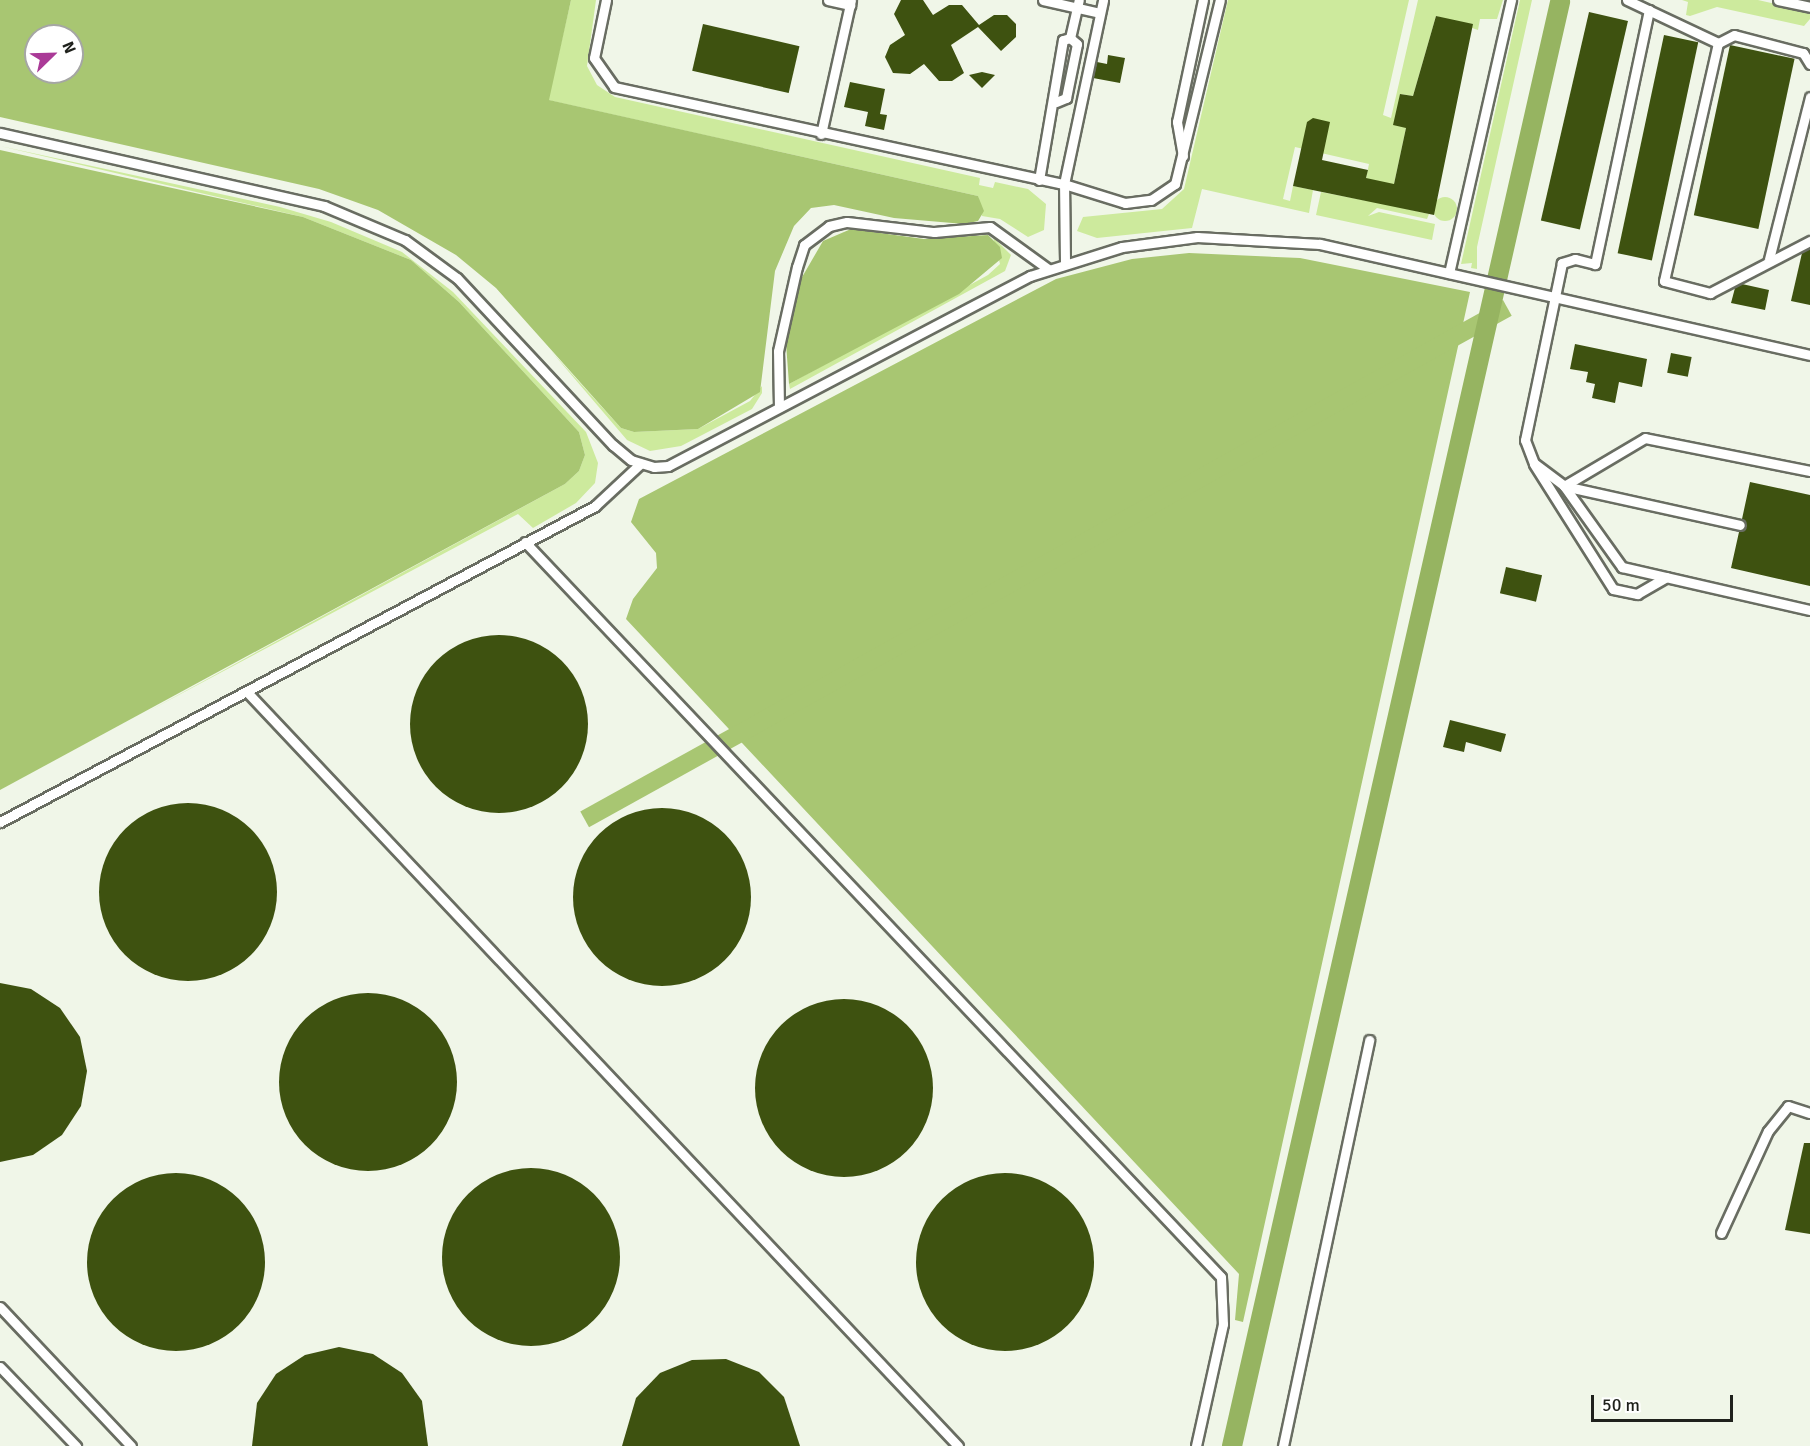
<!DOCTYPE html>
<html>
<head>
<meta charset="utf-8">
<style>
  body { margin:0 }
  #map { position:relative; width:1810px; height:1446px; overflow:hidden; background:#f0f6e8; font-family:Signika,sans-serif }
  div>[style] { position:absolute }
  .green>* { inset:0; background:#cdea9d }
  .round { border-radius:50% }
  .forest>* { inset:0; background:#a8c672; transform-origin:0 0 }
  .canal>* { height:20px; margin:-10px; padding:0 10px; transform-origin:10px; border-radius:10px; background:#96b461 }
  .building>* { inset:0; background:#3e5210; transform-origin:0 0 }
  .roads { filter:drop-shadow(2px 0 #696d62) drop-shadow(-2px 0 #696d62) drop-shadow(0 2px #696d62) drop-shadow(0 -2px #696d62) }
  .lane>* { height:9px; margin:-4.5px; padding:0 4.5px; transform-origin:4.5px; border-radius:4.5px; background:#fff }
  span { translate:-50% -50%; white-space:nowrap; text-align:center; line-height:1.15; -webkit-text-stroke:6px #fff; paint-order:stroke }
  .north { position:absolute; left:24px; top:24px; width:60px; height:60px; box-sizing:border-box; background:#fff; border:2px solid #a5a6a4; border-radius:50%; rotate:67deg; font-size:16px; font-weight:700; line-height:24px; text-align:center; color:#1f211c }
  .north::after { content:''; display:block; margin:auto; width:21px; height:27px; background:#aa3a97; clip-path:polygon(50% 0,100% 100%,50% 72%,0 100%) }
  .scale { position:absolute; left:1591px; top:1395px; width:142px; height:27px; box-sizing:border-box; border:3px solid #1f211c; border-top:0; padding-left:8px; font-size:18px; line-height:21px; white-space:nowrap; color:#1f211c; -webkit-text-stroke:4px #fff; paint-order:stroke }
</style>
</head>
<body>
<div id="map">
  <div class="green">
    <i style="clip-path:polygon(571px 0,596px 0,587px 66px,597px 85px,615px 97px,980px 178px,979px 185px,993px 188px,995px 182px,1028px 189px,1046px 204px,1044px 230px,1028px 237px,1000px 219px,982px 216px,978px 196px,548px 100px)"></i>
    <i style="clip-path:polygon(1228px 0,1409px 0,1383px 115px,1391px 118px,1418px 0,1503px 0,1497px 19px,1480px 19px,1478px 30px,1436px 16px,1413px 96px,1400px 94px,1406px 128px,1394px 184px,1372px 201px,1429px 214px,1427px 219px,1377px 208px,1368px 216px,1379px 212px,1435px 224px,1432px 240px,1316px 215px,1321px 192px,1368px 201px,1364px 188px,1369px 164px,1295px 147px,1283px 199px,1290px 201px,1293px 186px,1313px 190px,1309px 213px,1202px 189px,1192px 228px,1097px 238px,1077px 231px,1083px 217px,1162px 209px,1184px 189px)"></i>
    <i style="clip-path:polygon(1520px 0,1532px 0,1477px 247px,1477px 269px,1471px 268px,1472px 263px,1461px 264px)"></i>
    <i style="clip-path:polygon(1682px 0,1758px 0,1810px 12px,1810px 19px,1804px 26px,1717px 7px,1690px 16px,1686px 15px,1688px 2px)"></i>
    <i style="clip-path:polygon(0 146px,280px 207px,331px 222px,402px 252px,453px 292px,586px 432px,598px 463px,595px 483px,576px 503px,533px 528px,518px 514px,145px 713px,565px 484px,579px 471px,585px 455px,579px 432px,459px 302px,411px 260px,303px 217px)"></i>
    <i class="round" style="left:1433px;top:197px;width:24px;height:24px"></i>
    <i style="clip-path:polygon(993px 237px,1011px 255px,1005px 271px,790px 389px,789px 384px,988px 275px,1000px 264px)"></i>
    <i style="clip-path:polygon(551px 351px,621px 428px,634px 432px,698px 429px,750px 401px,762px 386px,762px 393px,752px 409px,681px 446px,650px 451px,627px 440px)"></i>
  </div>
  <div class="forest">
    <i style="clip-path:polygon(evenodd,0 0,571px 0,549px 100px,978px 196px,984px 211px,978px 221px,964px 224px,894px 218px,834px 205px,811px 208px,794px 226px,775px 271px,760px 392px,698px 429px,634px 432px,621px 428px,496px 288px,456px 255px,378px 210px,319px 189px,0 117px,0 0,36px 36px,72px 36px,72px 72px,36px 72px,36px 36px)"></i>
    <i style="clip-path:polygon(0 150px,303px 217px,411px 260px,459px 302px,579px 432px,585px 455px,579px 471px,565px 484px,0 790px)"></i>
    <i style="clip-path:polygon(851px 229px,924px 239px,988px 235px,1000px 247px,1002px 258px,959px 294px,789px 384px,785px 330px,794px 291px,823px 241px)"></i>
    <i style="clip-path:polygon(1189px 253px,1300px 258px,1470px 292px,1243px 1322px,1235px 1320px,1239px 1274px,626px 619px,633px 599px,657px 568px,656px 553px,631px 522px,639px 499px,1056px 279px,1132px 259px)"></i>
    <i style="left:1503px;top:300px;width:18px;height:1055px;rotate:61deg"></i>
  </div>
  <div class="canal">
    <i style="left:1232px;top:1446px;width:1481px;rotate:-77.2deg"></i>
  </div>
  <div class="building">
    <i style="clip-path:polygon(901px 0,923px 0,933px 15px,949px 5px,962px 5px,979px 25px,994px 15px,1007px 15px,1016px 24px,1016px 37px,1001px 51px,978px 27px,951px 45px,964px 73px,952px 81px,939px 81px,924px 64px,910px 74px,893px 73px,885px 57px,890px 45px,905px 35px,894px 14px)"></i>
    <i style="left:1589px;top:12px;width:40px;height:214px;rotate:13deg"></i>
    <i style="clip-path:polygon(1436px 16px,1473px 24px,1434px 215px,1293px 186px,1307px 122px,1313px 118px,1330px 122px,1322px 160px,1368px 170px,1366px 178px,1394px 184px,1406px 128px,1393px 125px,1400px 94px,1413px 96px)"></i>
    <i style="left:703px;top:24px;width:99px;height:48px;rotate:13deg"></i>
    <i style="left:1664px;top:35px;width:35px;height:223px;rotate:12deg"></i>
    <i style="left:1730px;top:45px;width:66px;height:174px;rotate:12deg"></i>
    <i style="clip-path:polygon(1108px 55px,1125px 58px,1120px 83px,1093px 78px,1097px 62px,1107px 64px)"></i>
    <i style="clip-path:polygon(982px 72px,995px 75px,982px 88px,969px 75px)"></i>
    <i style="clip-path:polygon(850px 82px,885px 89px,880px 114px,887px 115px,884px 130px,865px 126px,868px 112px,844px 107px)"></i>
    <i style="clip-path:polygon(1810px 249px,1810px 305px,1791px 301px,1802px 253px)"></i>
    <i style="clip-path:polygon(1742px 284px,1769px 290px,1765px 310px,1731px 303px,1735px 288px)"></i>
    <i style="clip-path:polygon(1575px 344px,1647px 359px,1642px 387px,1619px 382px,1615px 403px,1592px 398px,1595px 384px,1586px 382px,1588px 372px,1570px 369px)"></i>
    <i style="left:1671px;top:353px;width:21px;height:20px;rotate:11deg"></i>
    <i style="clip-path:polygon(1750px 482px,1810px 495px,1810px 586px,1731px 568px,1739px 532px,1747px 526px,1742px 519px)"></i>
    <i style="left:1506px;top:567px;width:37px;height:27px;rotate:13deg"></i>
    <i class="round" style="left:410px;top:635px;width:178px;height:178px"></i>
    <i style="clip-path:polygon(1450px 720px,1506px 734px,1501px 752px,1466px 742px,1464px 752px,1443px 747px)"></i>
    <i class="round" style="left:99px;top:803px;width:178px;height:178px"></i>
    <i class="round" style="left:573px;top:808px;width:178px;height:178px"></i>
    <i style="clip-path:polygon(0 983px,31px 989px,60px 1008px,80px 1037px,87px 1071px,81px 1106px,62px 1135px,33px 1155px,0 1162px)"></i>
    <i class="round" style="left:279px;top:993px;width:178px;height:178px"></i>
    <i class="round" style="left:755px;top:999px;width:178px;height:178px"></i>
    <i style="clip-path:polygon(1804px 1143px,1810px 1143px,1810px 1234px,1785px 1230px)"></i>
    <i class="round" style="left:442px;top:1168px;width:178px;height:178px"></i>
    <i class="round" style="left:916px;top:1173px;width:178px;height:178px"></i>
    <i class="round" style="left:87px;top:1173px;width:178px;height:178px"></i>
    <i style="clip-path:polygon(339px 1347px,373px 1354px,402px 1373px,422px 1401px,428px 1446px,252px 1446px,257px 1403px,276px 1374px,305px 1355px)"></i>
    <i style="clip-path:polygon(726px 1359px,759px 1372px,784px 1397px,800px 1446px,622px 1446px,636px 1398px,660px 1373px,692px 1360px)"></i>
  </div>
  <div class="roads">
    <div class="lane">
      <i style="left:606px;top:0;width:59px;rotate:101.7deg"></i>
      <i style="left:594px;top:58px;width:35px;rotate:55deg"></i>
      <i style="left:614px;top:87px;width:460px;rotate:12.2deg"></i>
      <i style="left:1064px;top:184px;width:64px;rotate:17.3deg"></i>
      <i style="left:1125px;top:203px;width:26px;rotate:-7deg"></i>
      <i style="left:1151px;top:200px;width:29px;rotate:-34deg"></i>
      <i style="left:1175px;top:184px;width:189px;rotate:-76.3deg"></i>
      <i style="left:828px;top:0;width:23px;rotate:13deg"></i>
      <i style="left:1043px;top:0;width:58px;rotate:12.8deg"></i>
      <i style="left:1627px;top:0;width:101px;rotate:25.3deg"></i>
      <i style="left:1778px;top:0;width:33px;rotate:12deg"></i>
      <i style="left:1649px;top:10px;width:260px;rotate:102deg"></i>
      <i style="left:1595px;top:264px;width:21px;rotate:-166deg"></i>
      <i style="left:1575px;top:259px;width:14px;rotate:163deg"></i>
      <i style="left:1562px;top:263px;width:181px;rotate:101.8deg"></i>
      <i style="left:1525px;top:440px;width:25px;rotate:69deg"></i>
      <i style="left:1534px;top:463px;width:38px;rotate:37deg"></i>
      <i style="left:1564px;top:486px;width:180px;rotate:12.5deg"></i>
      <i style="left:1070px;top:38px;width:39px;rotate:-77deg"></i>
      <i style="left:1810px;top:64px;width:13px;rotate:-122deg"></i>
      <i style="left:1803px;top:53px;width:71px;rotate:-165.4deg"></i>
      <i style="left:1734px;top:35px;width:18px;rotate:153deg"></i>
      <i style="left:1718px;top:43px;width:244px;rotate:102.8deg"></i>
      <i style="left:1664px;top:281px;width:48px;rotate:14.6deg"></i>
      <i style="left:1710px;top:293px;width:113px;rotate:-27.5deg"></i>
      <i style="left:1056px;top:102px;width:11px;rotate:-22deg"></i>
      <i style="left:1066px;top:98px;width:55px;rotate:-78.5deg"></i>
      <i style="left:1077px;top:44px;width:9px;rotate:-139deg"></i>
      <i style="left:0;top:133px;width:332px;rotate:12.7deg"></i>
      <i style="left:324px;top:206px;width:88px;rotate:22.8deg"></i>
      <i style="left:405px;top:240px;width:64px;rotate:36.2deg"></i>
      <i style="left:457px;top:278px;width:229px;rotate:47deg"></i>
      <i style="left:613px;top:445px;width:23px;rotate:40deg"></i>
      <i style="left:631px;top:460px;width:24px;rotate:17deg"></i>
      <i style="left:654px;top:467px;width:14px;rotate:-4deg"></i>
      <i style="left:668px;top:466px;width:409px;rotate:-27.7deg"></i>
      <i style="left:1030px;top:276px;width:96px;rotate:-17.5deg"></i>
      <i style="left:1122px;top:247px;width:76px;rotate:-7.6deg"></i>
      <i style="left:1197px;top:237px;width:123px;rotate:3.3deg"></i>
      <i style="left:1320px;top:244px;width:502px;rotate:12.76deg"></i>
      <i style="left:821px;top:134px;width:137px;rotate:-77.4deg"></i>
      <i style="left:1183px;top:156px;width:35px;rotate:-100deg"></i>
      <i style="left:1177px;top:122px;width:125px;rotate:-78deg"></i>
      <i style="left:1039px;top:180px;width:142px;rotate:-80.3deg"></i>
      <i style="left:1063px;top:40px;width:7px;rotate:-16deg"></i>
      <i style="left:1769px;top:259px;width:167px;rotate:-75.8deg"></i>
      <i style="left:1065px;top:262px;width:78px;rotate:-90.7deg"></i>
      <i style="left:1064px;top:184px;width:188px;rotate:-78deg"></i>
      <i style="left:1449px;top:273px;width:280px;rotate:-77.2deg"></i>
      <i style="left:779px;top:407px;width:56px;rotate:-91deg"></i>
      <i style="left:778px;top:351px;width:86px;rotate:-77.3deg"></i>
      <i style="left:797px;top:267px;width:23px;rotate:-72deg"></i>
      <i style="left:804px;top:245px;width:31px;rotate:-37deg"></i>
      <i style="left:829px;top:226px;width:18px;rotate:-13deg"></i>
      <i style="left:847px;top:222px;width:88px;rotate:6.6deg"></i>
      <i style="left:934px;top:232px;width:56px;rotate:-5.1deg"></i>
      <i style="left:990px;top:227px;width:72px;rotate:35.9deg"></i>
      <i style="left:1534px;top:464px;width:148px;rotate:57.7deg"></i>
      <i style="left:1613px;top:589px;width:25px;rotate:12deg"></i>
      <i style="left:1637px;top:594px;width:34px;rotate:-30deg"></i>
      <i style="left:1810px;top:471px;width:168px;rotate:-168.7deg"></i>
      <i style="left:1645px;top:438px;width:94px;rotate:149.3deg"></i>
      <i style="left:1564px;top:486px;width:100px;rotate:54.4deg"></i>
      <i style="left:1622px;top:567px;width:193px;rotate:12.9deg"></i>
      <i style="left:525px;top:542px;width:1012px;rotate:46.56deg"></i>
      <i style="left:1221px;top:1277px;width:47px;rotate:87.6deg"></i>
      <i style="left:1223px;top:1324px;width:125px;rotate:102.5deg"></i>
      <i style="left:248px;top:693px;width:1035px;rotate:46.68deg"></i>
      <i style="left:0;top:822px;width:674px;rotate:-27.97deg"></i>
      <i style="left:595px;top:506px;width:62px;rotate:-43deg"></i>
      <i style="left:1721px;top:1233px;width:112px;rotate:-65.3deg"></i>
      <i style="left:1768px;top:1131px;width:32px;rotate:-51deg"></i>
      <i style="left:1788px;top:1106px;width:23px;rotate:18deg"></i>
      <i style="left:0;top:1307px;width:191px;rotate:46.7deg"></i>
      <i style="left:0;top:1367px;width:110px;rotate:46.1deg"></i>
      <i style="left:1283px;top:1446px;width:415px;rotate:-78deg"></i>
    </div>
  </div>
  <div class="north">N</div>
  <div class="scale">50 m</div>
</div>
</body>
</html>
